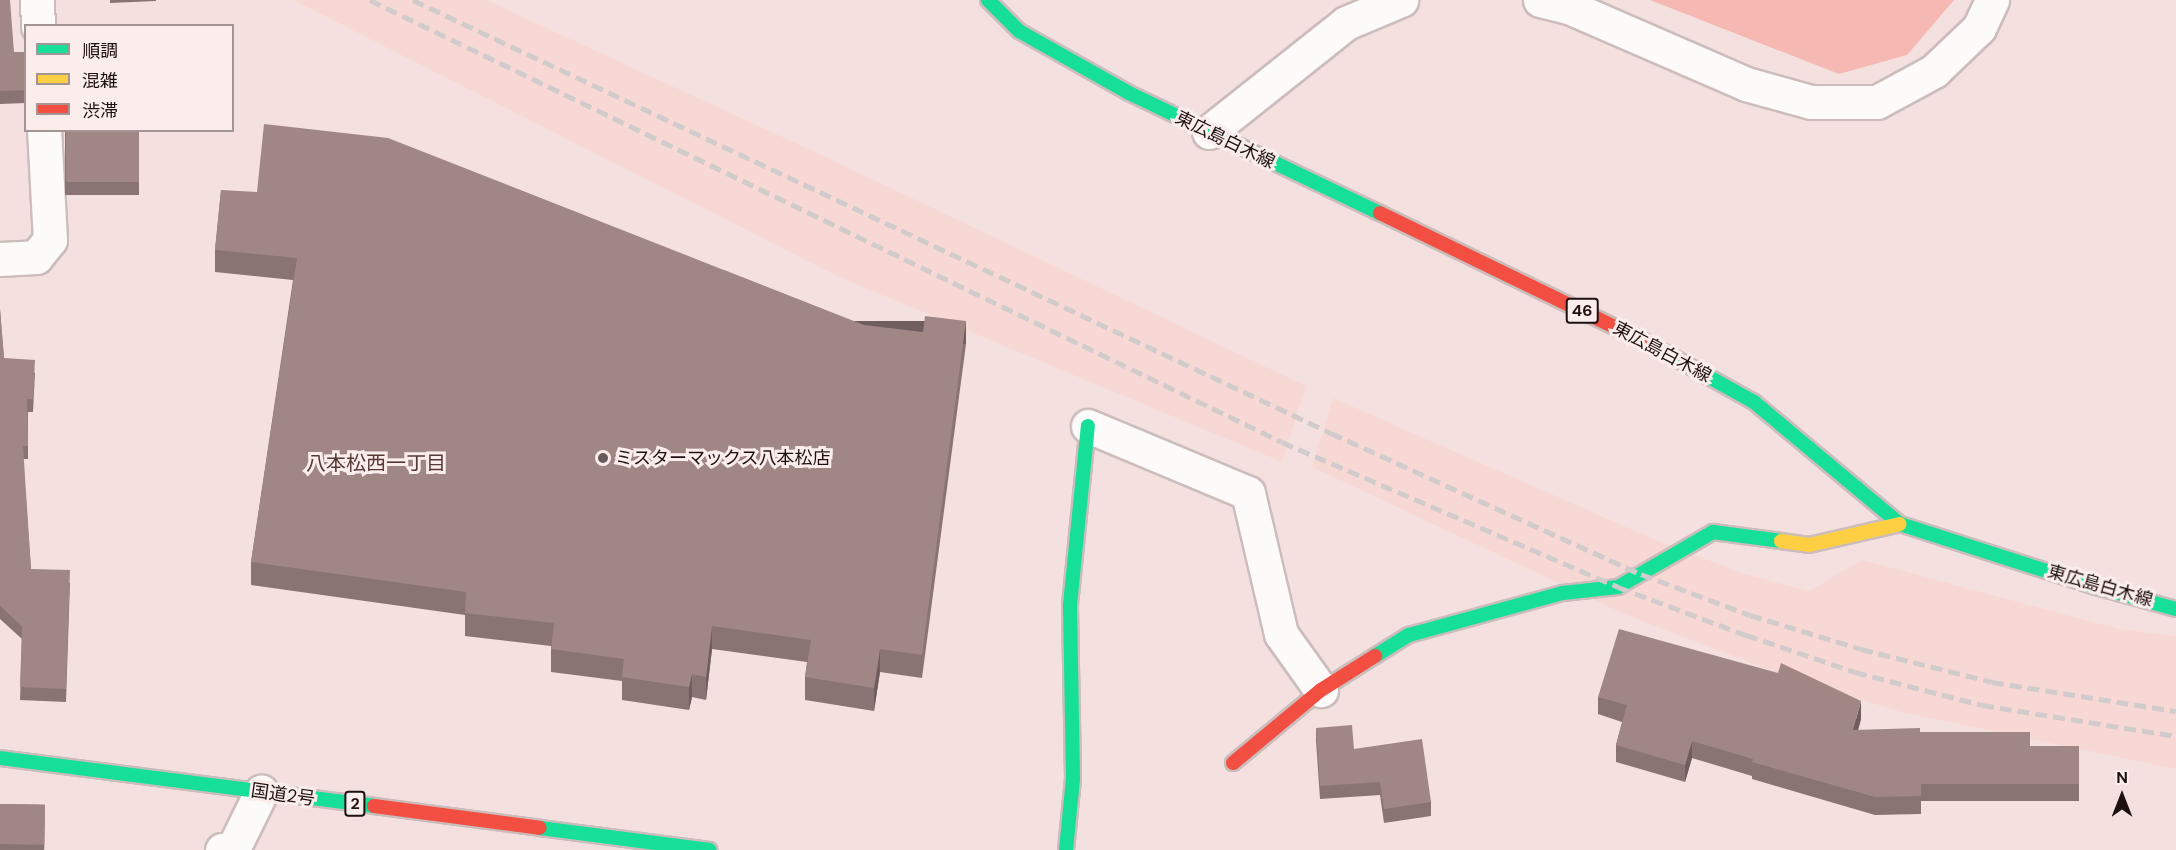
<!DOCTYPE html>
<html>
<head>
<meta charset="utf-8">
<style>
  body { margin:0 }
  #map { position:relative; width:2176px; height:850px; overflow:hidden; background:#f4e1df; font-family:"DM Sans","Noto Sans JP",sans-serif }
  div>[style] { position:absolute }
  .built>* { inset:0; background:#f8d8d4 }
  .green>* { inset:0; background:#f5b8b2 }
  .roads { filter:drop-shadow(2px 0 #ccbdbc) drop-shadow(-2px 0 #ccbdbc) drop-shadow(0 2px #ccbdbc) drop-shadow(0 -2px #ccbdbc) }
  .street>* { height:33px; margin:-16.5px; padding:0 16.5px; transform-origin:16.5px; border-radius:16.5px; background:#fdfafa }
  .fast>* { height:14px; margin:-7px; padding:0 7px; transform-origin:7px; border-radius:7px; background:#16e098 }
  .slow>* { height:14px; margin:-7px; padding:0 7px; transform-origin:7px; border-radius:7px; background:#ffcf43 }
  .jam>* { height:14px; margin:-7px; padding:0 7px; transform-origin:7px; border-radius:7px; background:#f24e42 }
  .rail>* { height:4.5px; margin-top:-2.25px; transform-origin:0; background:repeating-linear-gradient(90deg,#d1cccb 0 12px,transparent 0 18px) }
  .wall>* { inset:0; background:#8a7473; transform-origin:0 0 }
  .shaded-wall>* { inset:0; background:#705e5e; transform-origin:0 0 }
  .building>* { inset:0; background:#a08786; transform-origin:0 0 }
  .dots>* { width:16px; height:16px; translate:-50% -50%; box-sizing:border-box; border:3px solid #fbedeb; border-radius:50% }
  span { translate:-50% -50%; white-space:nowrap; text-align:center; line-height:1.15; -webkit-text-stroke:6px #fbedeb; paint-order:stroke }
  .shield-label span { padding:2px 4px; background:#fbedeb; border:2px solid; border-radius:4px; -webkit-text-stroke-width:0 }
  .shield-label { font-size:16px; color:#1d1110; font-weight:700 }
  .street-label { font-size:18px; color:#1d1110 }
  .poi-label { font-size:18px; color:#1d1110 }
  .left { translate:0 -50%; text-align:left }
  .neighbourhood-label { font-size:20px; color:#553937 }
  .legend { position:absolute; left:24px; top:24px; width:210px; height:108px; box-sizing:border-box; background:#fbedeb; border:2px solid #a29593; margin:0; padding:8px 10px; list-style:none; font-size:18px; color:#1d1110 }
  .legend li { display:flex; align-items:center; gap:12px; height:30px }
  .legend b { width:30px; border:2px solid #a29593 }
  .north { position:absolute; left:2092px; top:766px; width:60px; height:60px; -webkit-text-stroke:4px #fbedeb; paint-order:stroke; rotate:0deg; font-size:16px; font-weight:700; line-height:24px; text-align:center; color:#1d1110 }
  .north::after { content:''; display:block; margin:auto; width:21px; height:27px; background:#1d1110; clip-path:polygon(50% 0,100% 100%,50% 72%,0 100%) }
</style>
</head>
<body>
<div id="map">
  <div class="built">
    <i style="clip-path:polygon(293px 0,486px 0,830px 159px,1306px 386px,1282px 462px,839px 277px)"></i>
    <i style="clip-path:polygon(1333px 398px,1651px 538px,1744px 574px,1809px 591px,1862px 560px,2119px 629px,2176px 636px,2176px 769px,1901px 712px,1782px 675px,1624px 614px,1312px 467px)"></i>
  </div>
  <div class="green">
    <i style="clip-path:polygon(1650px 0,1954px 0,1907px 55px,1839px 74px)"></i>
  </div>
  <div class="roads">
    <div class="street">
      <i style="left:37px;top:0;width:26px;rotate:88deg"></i>
      <i style="left:1540px;top:0;width:30px;rotate:14deg"></i>
      <i style="left:1569px;top:7px;width:193px;rotate:23.5deg"></i>
      <i style="left:1746px;top:84px;width:67px;rotate:15.5deg"></i>
      <i style="left:1811px;top:102px;width:66px"></i>
      <i style="left:1877px;top:102px;width:65px;rotate:-28.5deg"></i>
      <i style="left:1934px;top:71px;width:62px;rotate:-43.7deg"></i>
      <i style="left:1979px;top:28px;width:31px;rotate:-65deg"></i>
      <i style="left:1209px;top:132px;width:175px;rotate:-38.5deg"></i>
      <i style="left:1346px;top:23px;width:60px;rotate:-22.7deg"></i>
      <i style="left:0;top:259px;width:36px;rotate:-3deg"></i>
      <i style="left:36px;top:257px;width:22px;rotate:-51deg"></i>
      <i style="left:50px;top:240px;width:110px;rotate:-93.1deg"></i>
      <i style="left:1088px;top:426px;width:173px;rotate:22.7deg"></i>
      <i style="left:1248px;top:493px;width:145px;rotate:76.8deg"></i>
      <i style="left:1281px;top:634px;width:69px;rotate:54.5deg"></i>
      <i style="left:222px;top:850px;width:11px;rotate:-5deg"></i>
      <i style="left:233px;top:849px;width:64px;rotate:-63.8deg"></i>
    </div>
    <div class="fast">
      <i style="left:988px;top:0;width:44px;rotate:45deg"></i>
      <i style="left:1019px;top:31px;width:126px;rotate:29.4deg"></i>
      <i style="left:1129px;top:93px;width:278px;rotate:25.6deg"></i>
      <i style="left:1646px;top:342px;width:124px;rotate:29.1deg"></i>
      <i style="left:1754px;top:402px;width:190px;rotate:39.9deg"></i>
      <i style="left:1900px;top:524px;width:206px;rotate:17.8deg"></i>
      <i style="left:2096px;top:587px;width:83px;rotate:15.4deg"></i>
      <i style="left:1375px;top:656px;width:40px;rotate:-32deg"></i>
      <i style="left:1409px;top:635px;width:160px;rotate:-15.3deg"></i>
      <i style="left:1563px;top:593px;width:55px;rotate:-6.2deg"></i>
      <i style="left:1618px;top:587px;width:110px;rotate:-30.1deg"></i>
      <i style="left:1713px;top:532px;width:69px;rotate:7.5deg"></i>
      <i style="left:0;top:758px;width:377px;rotate:7.3deg"></i>
      <i style="left:540px;top:828px;width:171px;rotate:7.4deg"></i>
      <i style="left:1066px;top:850px;width:72px;rotate:-84.4deg"></i>
      <i style="left:1073px;top:778px;width:173px;rotate:-91deg"></i>
      <i style="left:1070px;top:605px;width:180px;rotate:-84.3deg"></i>
    </div>
    <div class="slow">
      <i style="left:1781px;top:541px;width:28px;rotate:8deg"></i>
      <i style="left:1809px;top:545px;width:93px;rotate:-13deg"></i>
    </div>
    <div class="jam">
      <i style="left:1380px;top:213px;width:296px;rotate:25.9deg"></i>
      <i style="left:1233px;top:763px;width:114px;rotate:-39.7deg"></i>
      <i style="left:1321px;top:690px;width:64px;rotate:-32.2deg"></i>
      <i style="left:374px;top:806px;width:167px;rotate:7.5deg"></i>
    </div>
  </div>
  <div class="rail">
    <i style="left:370px;top:0;width:1013px;rotate:25.86deg"></i>
    <i style="left:1282px;top:442px;width:366px;rotate:23.3deg"></i>
    <i style="left:1618px;top:587px;width:137px;rotate:20.6deg"></i>
    <i style="left:1746px;top:635px;width:115px;rotate:18.7deg"></i>
    <i style="left:1855px;top:672px;width:131px;rotate:14.6deg"></i>
    <i style="left:1982px;top:705px;width:196px;rotate:9.1deg"></i>
    <i style="left:413px;top:0;width:1015px;rotate:25.25deg"></i>
    <i style="left:1331px;top:433px;width:341px;rotate:24.5deg"></i>
    <i style="left:1641px;top:574px;width:116px;rotate:20.6deg"></i>
    <i style="left:1750px;top:615px;width:116px;rotate:17deg"></i>
    <i style="left:1861px;top:649px;width:135px;rotate:14.1deg"></i>
    <i style="left:1992px;top:682px;width:186px;rotate:9deg"></i>
  </div>
  <div class="wall">
    <i style="clip-path:polygon(0 0,14px 52px,26px 52px,26px 103px,0 104px)"></i>
    <i style="clip-path:polygon(110px 0,156px 0,156px 1px,110px 3px)"></i>
    <i style="left:65px;top:130px;width:74px;height:65px"></i>
    <i style="clip-path:polygon(221px 190px,864px 325px,966px 344px,922px 678px,880px 672px,874px 711px,805px 700px,805px 677px,807px 662px,712px 649px,706px 700px,692px 697px,689px 710px,622px 700px,622px 681px,551px 672px,551px 646px,465px 636px,465px 615px,251px 585px,251px 562px,293px 280px,215px 272px,215px 250px)"></i>
    <i style="clip-path:polygon(0 309px,4px 358px,35px 373px,33px 412px,28px 412px,28px 459px,23px 459px,31px 569px,70px 583px,66px 702px,20px 700px,22px 639px,0 619px)"></i>
    <i style="clip-path:polygon(1598px 697px,1861px 719px,1858px 730px,1920px 732px,2030px 746px,2079px 746px,2079px 801px,1921px 801px,1921px 814px,1875px 815px,1752px 779px,1752px 776px,1692px 758px,1685px 782px,1616px 762px,1616px 745px,1622px 722px,1598px 714px)"></i>
    <i style="clip-path:polygon(1316px 728px,1354px 749px,1431px 802px,1431px 816px,1384px 823px,1380px 795px,1320px 799px,1316px 741px)"></i>
    <i style="left:0;top:804px;width:45px;height:46px;rotate:1deg"></i>
  </div>
  <div class="shaded-wall">
    <i style="left:966px;top:321px;width:23px;height:337px;rotate:90deg"></i>
    <i style="clip-path:polygon(712px 626px,712px 649px,706px 700px,706px 677px)"></i>
    <i style="clip-path:polygon(880px 649px,880px 672px,874px 711px,874px 688px)"></i>
    <i style="clip-path:polygon(692px 674px,692px 697px,689px 710px,689px 687px)"></i>
    <i style="clip-path:polygon(1861px 701px,1861px 719px,1853px 748px,1853px 730px)"></i>
    <i style="clip-path:polygon(1692px 741px,1692px 758px,1685px 782px,1685px 765px)"></i>
  </div>
  <div class="building">
    <i style="clip-path:polygon(0 0,10px 0,14px 52px,26px 52px,26px 90px,0 91px)"></i>
    <i style="clip-path:polygon(264px 124px,388px 138px,864px 325px,923px 332px,925px 316px,966px 321px,922px 655px,880px 649px,874px 688px,805px 677px,811px 640px,712px 626px,706px 677px,692px 674px,689px 687px,622px 677px,624px 659px,551px 649px,554px 623px,465px 613px,466px 592px,251px 562px,297px 258px,215px 250px,221px 190px,257px 192px)"></i>
    <i style="left:66px;top:130px;width:73px;height:52px"></i>
    <i style="clip-path:polygon(0 309px,4px 358px,35px 360px,33px 399px,27px 399px,28px 446px,23px 446px,31px 569px,70px 570px,66px 689px,20px 687px,22px 626px,0 606px)"></i>
    <i style="clip-path:polygon(1619px 629px,1778px 673px,1781px 663px,1861px 701px,1853px 730px,1920px 728px,1920px 732px,2030px 732px,2030px 746px,2079px 746px,2079px 784px,1921px 784px,1921px 796px,1875px 797px,1752px 762px,1753px 759px,1692px 741px,1685px 765px,1616px 745px,1627px 705px,1598px 697px)"></i>
    <i style="clip-path:polygon(1352px 725px,1354px 749px,1422px 739px,1431px 802px,1384px 809px,1380px 782px,1320px 786px,1316px 728px)"></i>
    <i style="left:0;top:804px;width:45px;height:40px;rotate:1deg"></i>
  </div>
  <div class="dots">
    <i style="left:603px;top:458px;background:#685a58"></i>
  </div>
  <div class="shield-label">
    <span style="left:1582px;top:311px">46</span>
    <span style="left:355px;top:804px">2</span>
  </div>
  <div class="street-label">
    <span style="left:1225px;top:140px;rotate:26deg">東広島白木線</span>
    <span style="left:1662px;top:352px;rotate:28deg">東広島白木線</span>
    <span style="left:2100px;top:586px;rotate:16deg">東広島白木線</span>
    <span style="left:283px;top:795px;rotate:8deg">国道2号</span>
  </div>
  <div class="poi-label">
    <span class="left" style="left:615px;top:458px">ミスターマックス八本松店</span>
  </div>
  <div class="neighbourhood-label">
    <span style="left:376px;top:463px">八本松西一丁目</span>
  </div>
  <ul class="legend">
  <li><b style="height:8px;background:#16e098"></b>順調</li>
  <li><b style="height:8px;background:#ffcf43"></b>混雑</li>
  <li><b style="height:8px;background:#f24e42"></b>渋滞</li>
  </ul>
  <div class="north">N</div>
</div>
</body>
</html>
